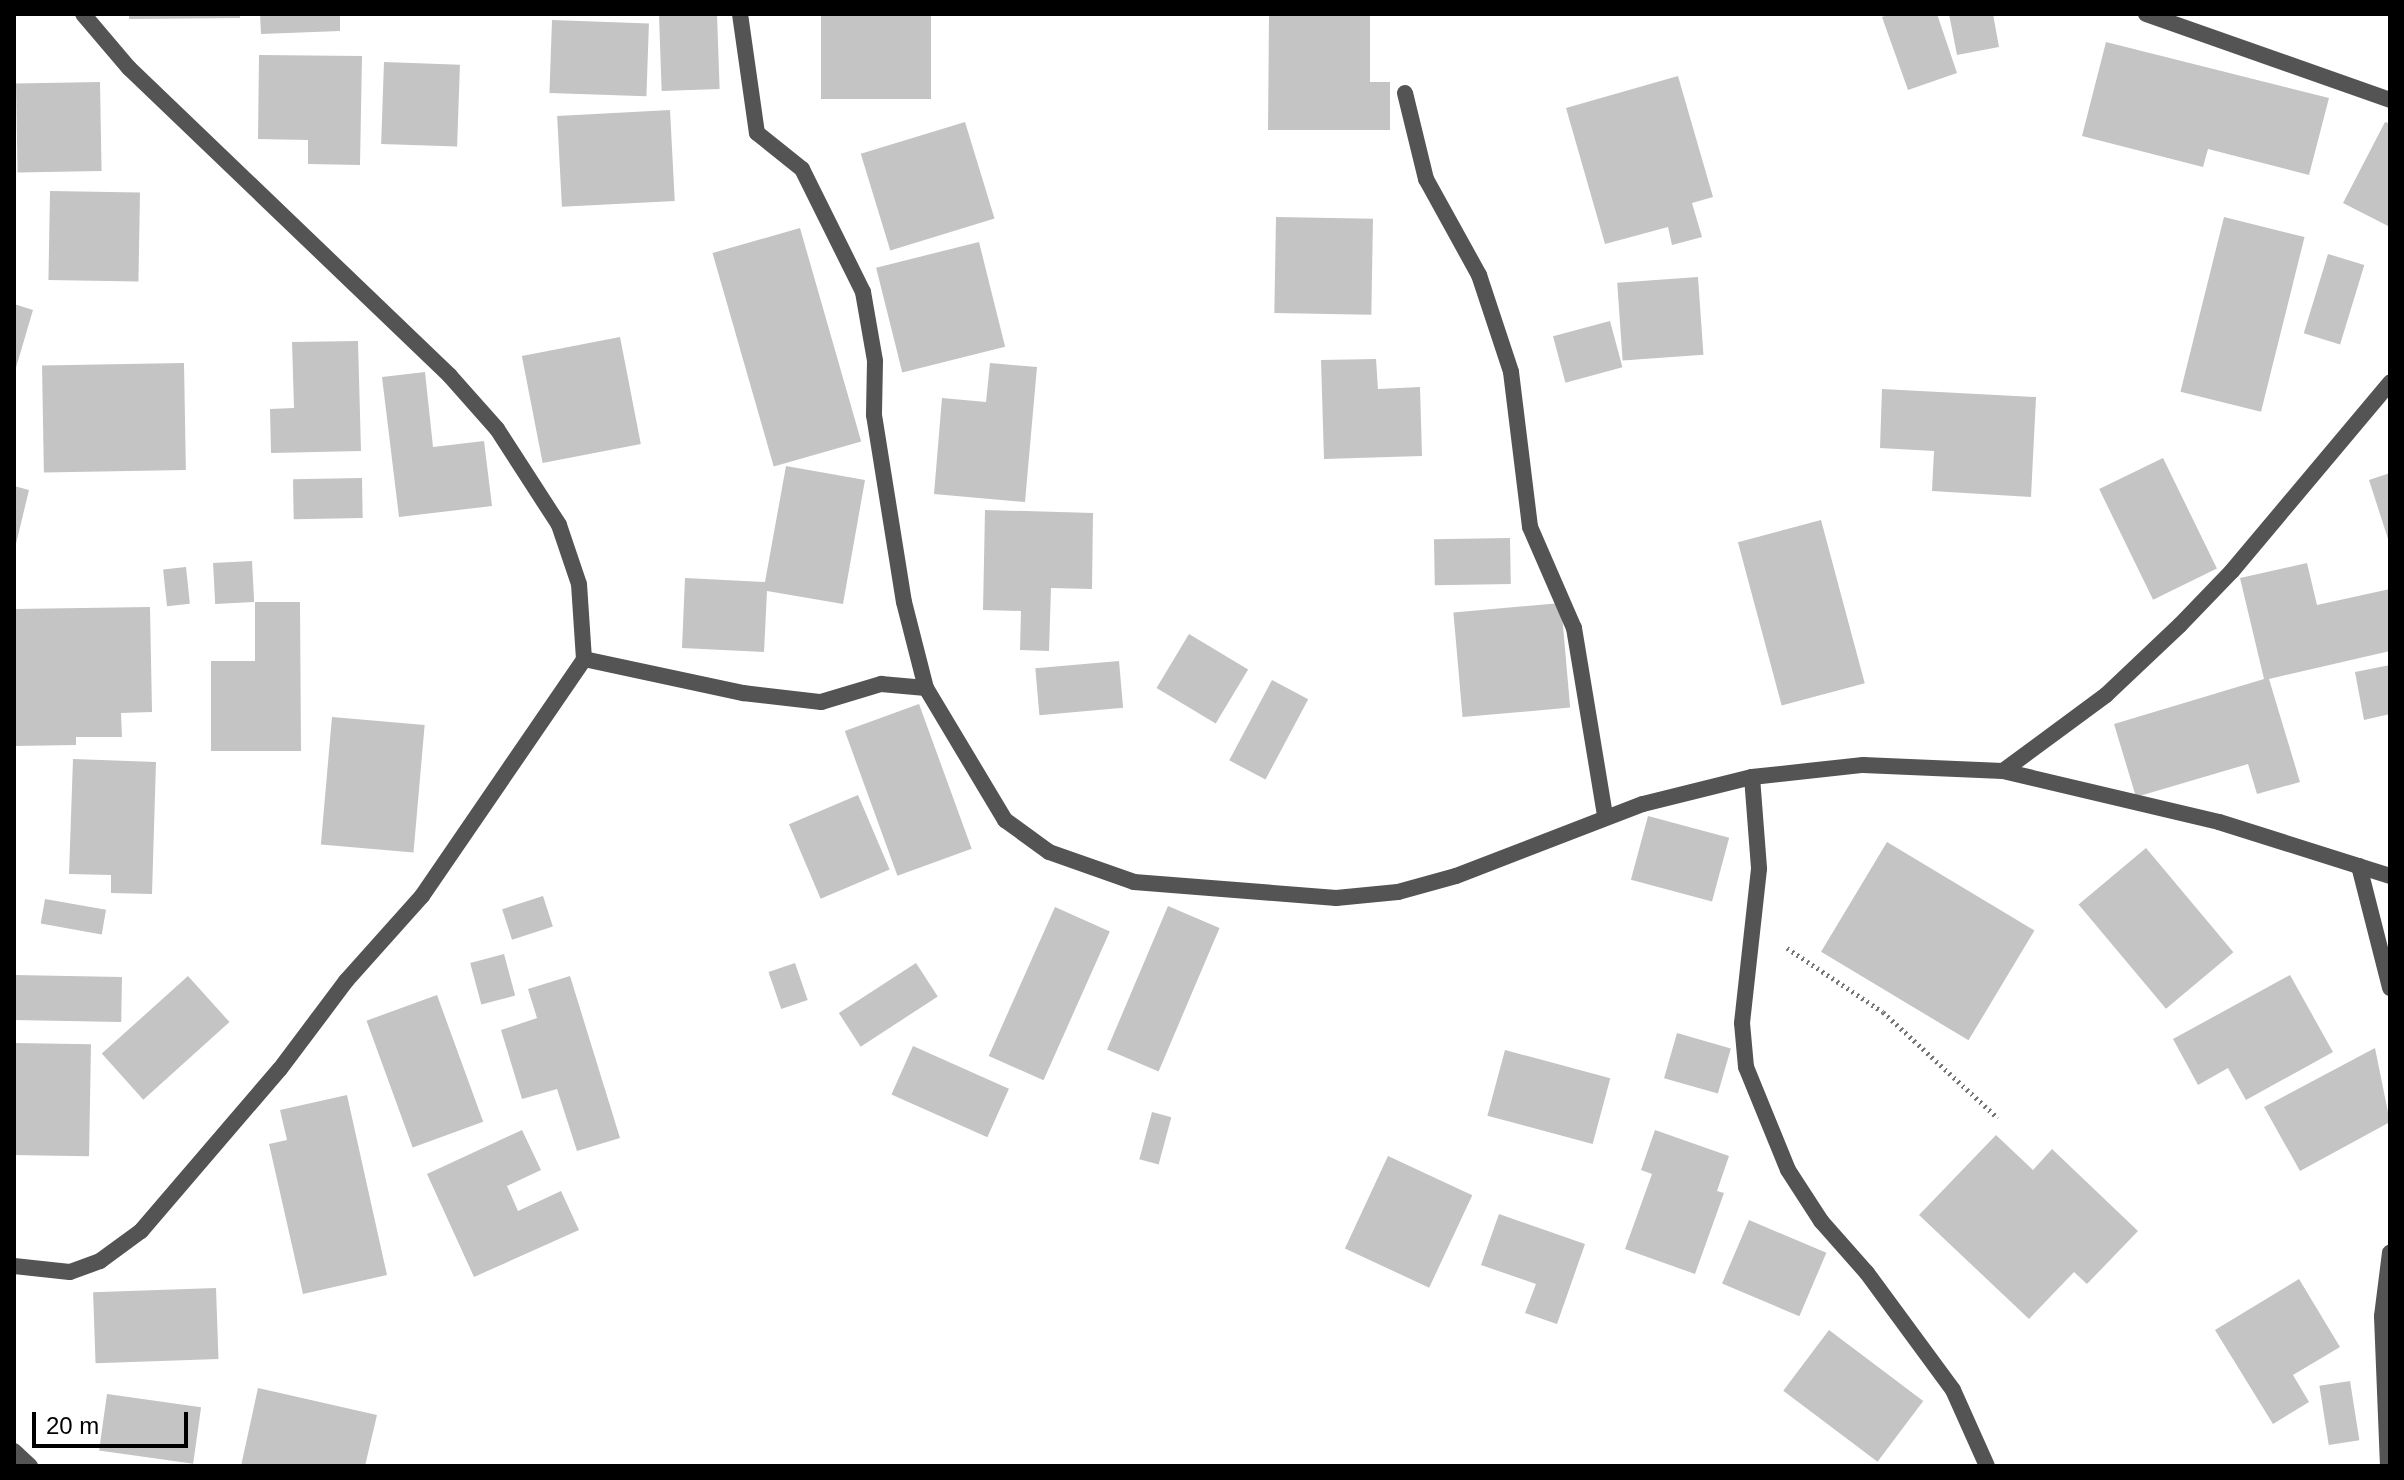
<!DOCTYPE html>
<html>
<head>
<meta charset="utf-8">
<style>
  body { margin:0 }
  #map { position:relative; width:2404px; height:1480px; overflow:hidden; background:#fff; font-family:Helvetica,sans-serif }
  div>[style] { position:absolute }
  .building>* { inset:0; background:#c4c4c4; transform-origin:0 0 }
  .path>* { height:5px; margin-top:-2.5px; transform-origin:0; background:repeating-linear-gradient(90deg,#767676 0 2px,transparent 0 6px) }
  .minor>* { height:16px; margin:-8px; padding:0 8px; transform-origin:8px; border-radius:8px; background:#545454 }
  span { translate:-50% -50%; white-space:nowrap; text-align:center; line-height:1.15; -webkit-text-stroke:6px #fff; paint-order:stroke }
  .frame { position:absolute; inset:0; border:16px solid #000; pointer-events:none }
  .scale { position:absolute; left:32px; top:1412px; width:156px; height:36px; box-sizing:border-box; border:4px solid #000; border-top:0; padding-left:10px; font-size:24px; line-height:28px; white-space:nowrap; color:#000; -webkit-text-stroke:6px #fff; paint-order:stroke }
</style>
</head>
<body>
<div id="map">
  <div class="building">
    <i style="clip-path:polygon(129px 14px,240px 14px,240px 18px,129px 19px)"></i>
    <i style="clip-path:polygon(260px 14px,340px 14px,340px 31px,261px 34px)"></i>
    <i style="left:717px;top:14px;width:75px;height:58px;rotate:88deg"></i>
    <i style="left:821px;top:14px;width:110px;height:85px"></i>
    <i style="clip-path:polygon(1269px 14px,1370px 14px,1370px 82px,1390px 82px,1390px 130px,1268px 130px)"></i>
    <i style="clip-path:polygon(1890px 14px,1937px 14px,1957px 73px,1908px 90px,1882px 17px)"></i>
    <i style="clip-path:polygon(1949px 14px,1993px 14px,1999px 47px,1957px 55px)"></i>
    <i style="left:552px;top:20px;width:97px;height:73px;rotate:2deg"></i>
    <i style="clip-path:polygon(2106px 42px,2329px 98px,2309px 175px,2208px 149px,2203px 167px,2082px 136px)"></i>
    <i style="clip-path:polygon(259px 55px,362px 56px,360px 165px,308px 164px,308px 140px,258px 139px)"></i>
    <i style="left:384px;top:62px;width:76px;height:82px;rotate:2deg"></i>
    <i style="clip-path:polygon(1678px 76px,1713px 197px,1692px 203px,1702px 237px,1672px 245px,1668px 227px,1605px 244px,1566px 108px)"></i>
    <i style="left:100px;top:82px;width:89px;height:84px;rotate:89deg"></i>
    <i style="left:670px;top:110px;width:91px;height:113px;rotate:87deg"></i>
    <i style="left:965px;top:122px;width:101px;height:109px;rotate:73deg"></i>
    <i style="clip-path:polygon(2385px 122px,2390px 124px,2390px 227px,2343px 203px)"></i>
    <i style="left:50px;top:191px;width:90px;height:89px;rotate:1deg"></i>
    <i style="left:1276px;top:217px;width:97px;height:96px;rotate:1deg"></i>
    <i style="left:2224px;top:217px;width:83px;height:180px;rotate:14deg"></i>
    <i style="left:800px;top:228px;width:222px;height:91px;rotate:74deg"></i>
    <i style="left:979px;top:242px;width:108px;height:106px;rotate:76deg"></i>
    <i style="left:2328px;top:254px;width:38px;height:83px;rotate:17deg"></i>
    <i style="left:1698px;top:277px;width:78px;height:81px;rotate:86deg"></i>
    <i style="clip-path:polygon(14px 304px,33px 310px,15px 371px,14px 371px)"></i>
    <i style="left:1610px;top:321px;width:48px;height:59px;rotate:75deg"></i>
    <i style="left:620px;top:337px;width:109px;height:100px;rotate:79deg"></i>
    <i style="clip-path:polygon(358px 341px,361px 451px,271px 453px,270px 409px,294px 408px,292px 342px)"></i>
    <i style="clip-path:polygon(1376px 359px,1378px 389px,1420px 387px,1422px 456px,1324px 459px,1321px 360px)"></i>
    <i style="left:184px;top:363px;width:107px;height:142px;rotate:89deg"></i>
    <i style="clip-path:polygon(990px 363px,1037px 367px,1025px 502px,934px 494px,942px 398px,986px 402px)"></i>
    <i style="clip-path:polygon(425px 372px,433px 447px,484px 441px,492px 506px,399px 517px,382px 377px)"></i>
    <i style="clip-path:polygon(1882px 389px,2036px 397px,2031px 497px,1932px 491px,1934px 451px,1880px 448px)"></i>
    <i style="left:2163px;top:458px;width:123px;height:71px;rotate:64deg"></i>
    <i style="clip-path:polygon(786px 466px,865px 480px,843px 604px,767px 591px,764px 652px,682px 648px,685px 578px,765px 582px)"></i>
    <i style="clip-path:polygon(2390px 473px,2390px 542px,2389px 542px,2369px 480px)"></i>
    <i style="left:362px;top:478px;width:40px;height:69px;rotate:89deg"></i>
    <i style="clip-path:polygon(14px 486px,29px 490px,15px 548px,14px 548px)"></i>
    <i style="clip-path:polygon(985px 510px,1093px 513px,1092px 589px,1051px 588px,1049px 651px,1020px 650px,1021px 611px,983px 610px)"></i>
    <i style="left:1821px;top:520px;width:169px;height:86px;rotate:75deg"></i>
    <i style="left:1510px;top:538px;width:46px;height:76px;rotate:89deg"></i>
    <i style="left:252px;top:561px;width:41px;height:39px;rotate:87deg"></i>
    <i style="clip-path:polygon(2307px 563px,2317px 605px,2390px 589px,2390px 651px,2269px 679px,2300px 782px,2257px 794px,2248px 764px,2136px 797px,2114px 724px,2264px 679px,2240px 578px)"></i>
    <i style="left:186px;top:567px;width:37px;height:23px;rotate:84deg"></i>
    <i style="clip-path:polygon(255px 602px,300px 602px,301px 751px,211px 751px,211px 661px,255px 661px)"></i>
    <i style="left:1561px;top:603px;width:105px;height:108px;rotate:85deg"></i>
    <i style="clip-path:polygon(150px 607px,152px 712px,121px 713px,122px 737px,76px 737px,76px 745px,14px 746px,14px 609px)"></i>
    <i style="left:1189px;top:634px;width:69px;height:63px;rotate:31deg"></i>
    <i style="left:1119px;top:661px;width:47px;height:84px;rotate:85deg"></i>
    <i style="clip-path:polygon(2390px 665px,2390px 714px,2364px 720px,2355px 672px)"></i>
    <i style="left:1272px;top:680px;width:41px;height:91px;rotate:28deg"></i>
    <i style="left:919px;top:704px;width:154px;height:79px;rotate:70deg"></i>
    <i style="left:332px;top:717px;width:93px;height:128px;rotate:5deg"></i>
    <i style="clip-path:polygon(73px 759px,156px 762px,152px 894px,111px 893px,111px 875px,69px 874px)"></i>
    <i style="left:858px;top:795px;width:81px;height:75px;rotate:67deg"></i>
    <i style="left:1648px;top:816px;width:84px;height:66px;rotate:15deg"></i>
    <i style="left:1887px;top:842px;width:172px;height:128px;rotate:31deg"></i>
    <i style="left:2146px;top:848px;width:136px;height:88px;rotate:50deg"></i>
    <i style="left:543px;top:896px;width:32px;height:43px;rotate:72deg"></i>
    <i style="left:45px;top:899px;width:62px;height:25px;rotate:10deg"></i>
    <i style="left:1168px;top:906px;width:56px;height:156px;rotate:23deg"></i>
    <i style="left:1055px;top:907px;width:60px;height:163px;rotate:24deg"></i>
    <i style="left:504px;top:954px;width:43px;height:35px;rotate:75deg"></i>
    <i style="left:795px;top:963px;width:39px;height:28px;rotate:71deg"></i>
    <i style="left:916px;top:963px;width:40px;height:92px;rotate:57deg"></i>
    <i style="left:14px;top:975px;width:108px;height:45px;rotate:1deg"></i>
    <i style="clip-path:polygon(2290px 975px,2333px 1052px,2246px 1100px,2228px 1068px,2198px 1085px,2173px 1039px)"></i>
    <i style="left:188px;top:976px;width:62px;height:116px;rotate:48deg"></i>
    <i style="clip-path:polygon(570px 976px,620px 1138px,577px 1151px,557px 1089px,522px 1099px,501px 1030px,537px 1018px,528px 989px)"></i>
    <i style="left:437px;top:995px;width:135px;height:75px;rotate:70deg"></i>
    <i style="left:1677px;top:1033px;width:56px;height:47px;rotate:16deg"></i>
    <i style="left:14px;top:1043px;width:77px;height:112px;rotate:1deg"></i>
    <i style="left:913px;top:1046px;width:105px;height:53px;rotate:24deg"></i>
    <i style="clip-path:polygon(2375px 1048px,2390px 1122px,2300px 1171px,2264px 1107px)"></i>
    <i style="left:1505px;top:1050px;width:109px;height:68px;rotate:15deg"></i>
    <i style="clip-path:polygon(347px 1095px,387px 1275px,303px 1294px,269px 1144px,287px 1140px,280px 1110px)"></i>
    <i style="left:1152px;top:1112px;width:20px;height:49px;rotate:15deg"></i>
    <i style="clip-path:polygon(522px 1130px,541px 1170px,507px 1186px,518px 1211px,561px 1191px,579px 1230px,474px 1277px,427px 1174px)"></i>
    <i style="clip-path:polygon(1655px 1130px,1729px 1156px,1717px 1191px,1724px 1193px,1695px 1274px,1625px 1249px,1652px 1174px,1641px 1170px)"></i>
    <i style="clip-path:polygon(1996px 1135px,2033px 1170px,2052px 1149px,2138px 1231px,2087px 1284px,2074px 1272px,2029px 1319px,1919px 1215px)"></i>
    <i style="left:1388px;top:1156px;width:93px;height:102px;rotate:25deg"></i>
    <i style="clip-path:polygon(1499px 1214px,1585px 1244px,1557px 1324px,1525px 1313px,1536px 1284px,1481px 1265px)"></i>
    <i style="left:1749px;top:1220px;width:84px;height:69px;rotate:23deg"></i>
    <i style="clip-path:polygon(2299px 1279px,2340px 1347px,2293px 1375px,2309px 1402px,2273px 1424px,2215px 1330px)"></i>
    <i style="left:216px;top:1288px;width:71px;height:123px;rotate:88deg"></i>
    <i style="left:1829px;top:1330px;width:118px;height:76px;rotate:37deg"></i>
    <i style="left:2350px;top:1381px;width:60px;height:31px;rotate:81deg"></i>
    <i style="clip-path:polygon(258px 1388px,377px 1415px,365px 1466px,241px 1466px)"></i>
    <i style="left:107px;top:1394px;width:95px;height:57px;rotate:8deg"></i>
  </div>
  <div class="path">
    <i style="left:1787px;top:948px;width:115px;rotate:33.7deg"></i>
    <i style="left:1883px;top:1012px;width:156px;rotate:42.7deg"></i>
  </div>
  <div class="minor">
    <i style="left:83px;top:14px;width:71px;rotate:49.6deg"></i>
    <i style="left:129px;top:68px;width:445px;rotate:43.8deg"></i>
    <i style="left:450px;top:376px;width:71px;rotate:48.4deg"></i>
    <i style="left:497px;top:429px;width:114px;rotate:57.1deg"></i>
    <i style="left:559px;top:525px;width:62px;rotate:71.3deg"></i>
    <i style="left:579px;top:584px;width:75px;rotate:86.2deg"></i>
    <i style="left:740px;top:14px;width:120px;rotate:81.9deg"></i>
    <i style="left:757px;top:133px;width:58px;rotate:38.7deg"></i>
    <i style="left:802px;top:169px;width:137px;rotate:63.6deg"></i>
    <i style="left:863px;top:292px;width:70px;rotate:80.1deg"></i>
    <i style="left:875px;top:361px;width:54px;rotate:91.1deg"></i>
    <i style="left:874px;top:415px;width:189px;rotate:80.9deg"></i>
    <i style="left:904px;top:602px;width:89px;rotate:75.7deg"></i>
    <i style="left:2146px;top:14px;width:259px;rotate:19.4deg"></i>
    <i style="left:1405px;top:93px;width:89px;rotate:76.3deg"></i>
    <i style="left:1426px;top:179px;width:110px;rotate:61.1deg"></i>
    <i style="left:1479px;top:275px;width:102px;rotate:71.7deg"></i>
    <i style="left:1511px;top:372px;width:156px;rotate:83deg"></i>
    <i style="left:1530px;top:527px;width:110px;rotate:66.5deg"></i>
    <i style="left:1574px;top:628px;width:191px;rotate:80.6deg"></i>
    <i style="left:2003px;top:771px;width:128px;rotate:-36.4deg"></i>
    <i style="left:2106px;top:695px;width:102px;rotate:-43.4deg"></i>
    <i style="left:2180px;top:625px;width:75px;rotate:-46.1deg"></i>
    <i style="left:2232px;top:571px;width:246px;rotate:-50deg"></i>
    <i style="left:1752px;top:777px;width:92px;rotate:85.6deg"></i>
    <i style="left:1759px;top:869px;width:155px;rotate:96.3deg"></i>
    <i style="left:1742px;top:1023px;width:44px;rotate:84.8deg"></i>
    <i style="left:1746px;top:1067px;width:111px;rotate:67.8deg"></i>
    <i style="left:1788px;top:1170px;width:61px;rotate:57.1deg"></i>
    <i style="left:1821px;top:1221px;width:69px;rotate:48.5deg"></i>
    <i style="left:1867px;top:1273px;width:145px;rotate:53.7deg"></i>
    <i style="left:1953px;top:1390px;width:83px;rotate:65.9deg"></i>
    <i style="left:2359px;top:866px;width:126px;rotate:75.7deg"></i>
    <i style="left:14px;top:1266px;width:56px;rotate:6.1deg"></i>
    <i style="left:70px;top:1272px;width:32px;rotate:-20deg"></i>
    <i style="left:100px;top:1261px;width:51px;rotate:-36.2deg"></i>
    <i style="left:141px;top:1231px;width:213px;rotate:-49.4deg"></i>
    <i style="left:280px;top:1069px;width:110px;rotate:-53.1deg"></i>
    <i style="left:346px;top:981px;width:114px;rotate:-48.2deg"></i>
    <i style="left:422px;top:896px;width:287px;rotate:-55.6deg"></i>
    <i style="left:584px;top:659px;width:163px;rotate:12.1deg"></i>
    <i style="left:743px;top:693px;width:79px;rotate:6.6deg"></i>
    <i style="left:821px;top:702px;width:63px;rotate:-16.7deg"></i>
    <i style="left:881px;top:684px;width:45px;rotate:5.1deg"></i>
    <i style="left:926px;top:688px;width:154px;rotate:59.1deg"></i>
    <i style="left:1005px;top:820px;width:54px;rotate:36deg"></i>
    <i style="left:1049px;top:852px;width:90px;rotate:19.4deg"></i>
    <i style="left:1134px;top:882px;width:203px;rotate:4.5deg"></i>
    <i style="left:1336px;top:898px;width:62px;rotate:-5.5deg"></i>
    <i style="left:1398px;top:892px;width:60px;rotate:-15.4deg"></i>
    <i style="left:1456px;top:876px;width:200px;rotate:-21.1deg"></i>
    <i style="left:1643px;top:804px;width:112px;rotate:-13.9deg"></i>
    <i style="left:1752px;top:777px;width:112px;rotate:-6.2deg"></i>
    <i style="left:1863px;top:765px;width:140px;rotate:2.5deg"></i>
    <i style="left:2003px;top:771px;width:222px;rotate:13.3deg"></i>
    <i style="left:2219px;top:822px;width:179px;rotate:17.5deg"></i>
    <i style="left:14px;top:1451px;width:22px;rotate:43deg"></i>
    <i style="left:2388px;top:1466px;width:150px;rotate:-92.3deg"></i>
    <i style="left:2382px;top:1316px;width:64px;rotate:-82.8deg"></i>
  </div>
  <div class="frame"></div>
  <div class="scale">20 m</div>
</div>
</body>
</html>
